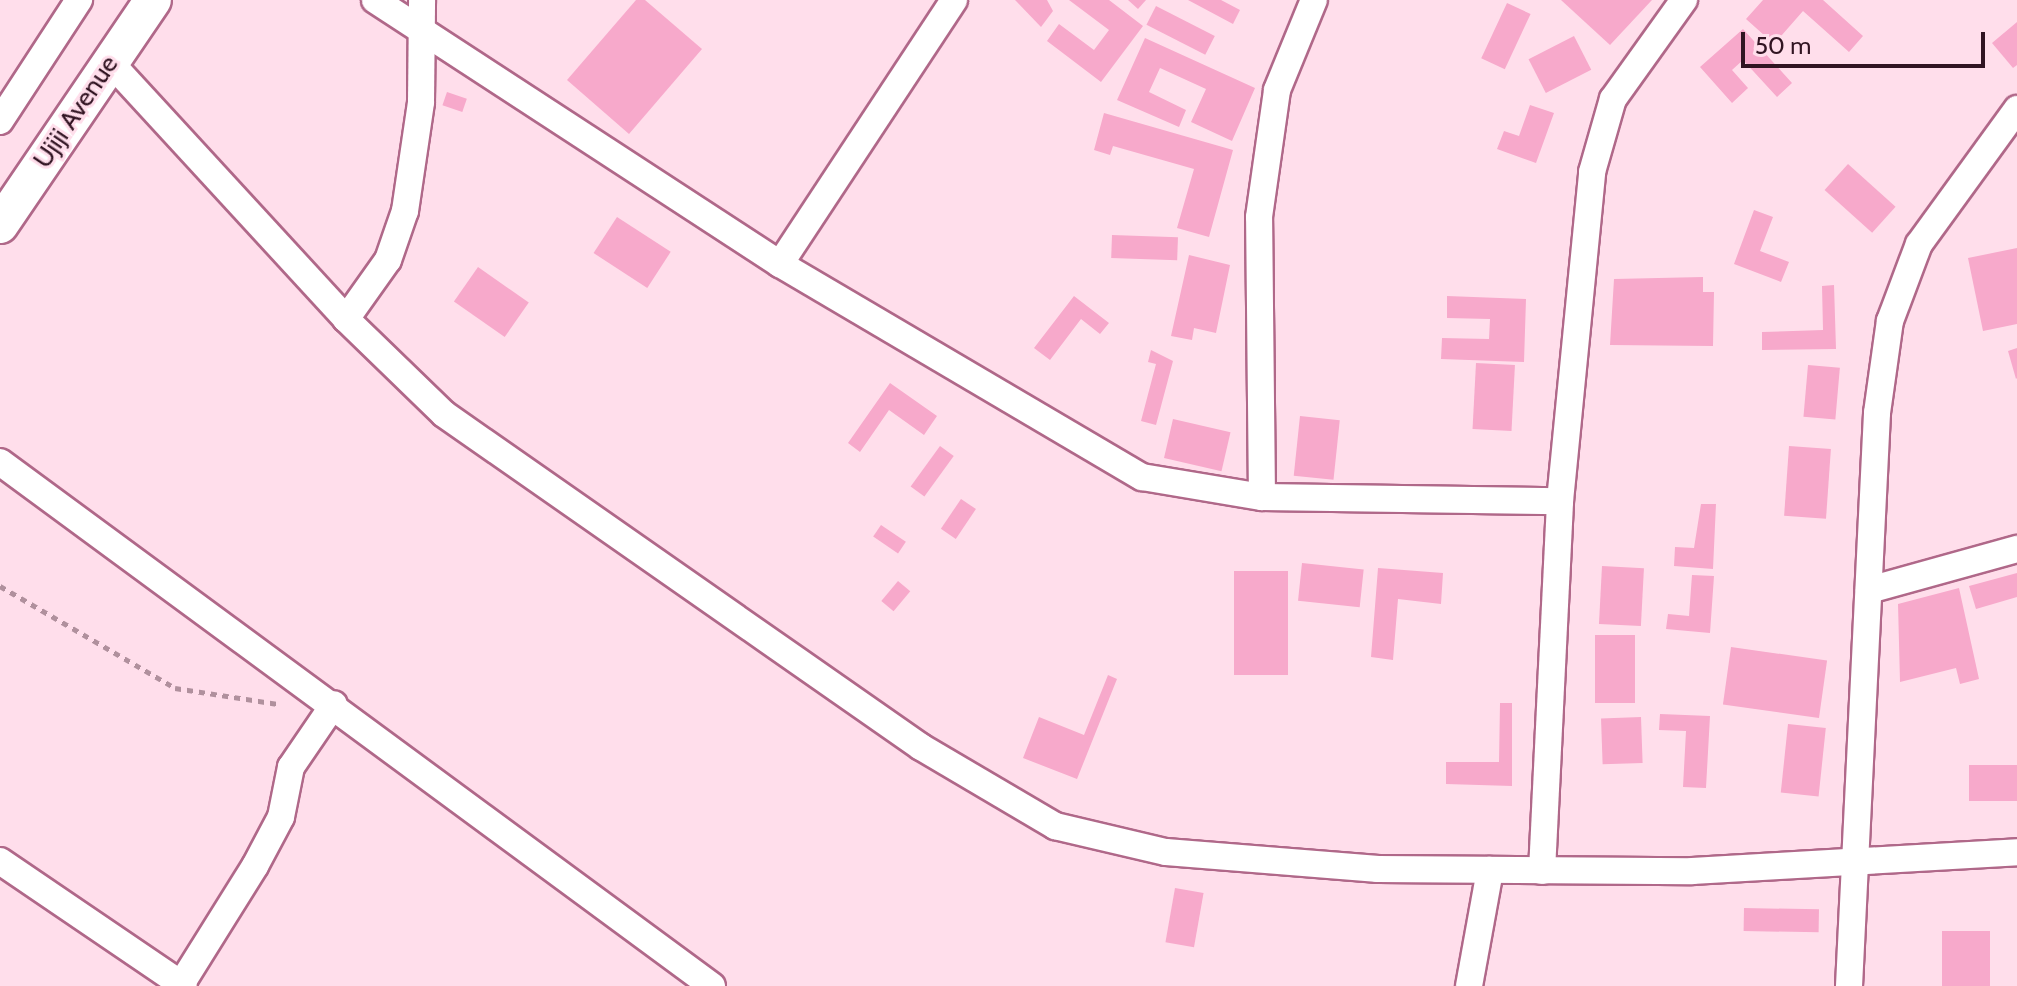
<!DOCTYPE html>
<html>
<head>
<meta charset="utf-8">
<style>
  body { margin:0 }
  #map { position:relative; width:2017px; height:986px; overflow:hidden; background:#ffdeeb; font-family:Cabin,sans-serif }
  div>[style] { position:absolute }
  .building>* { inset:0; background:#f7a9cb; transform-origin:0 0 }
  .path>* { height:5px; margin-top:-2.5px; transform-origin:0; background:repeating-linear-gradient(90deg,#b0909d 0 6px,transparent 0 12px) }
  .roads { filter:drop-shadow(2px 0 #b06889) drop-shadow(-2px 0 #b06889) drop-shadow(0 2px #b06889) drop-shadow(0 -2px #b06889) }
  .street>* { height:26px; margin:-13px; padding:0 13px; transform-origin:13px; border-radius:13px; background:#fff }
  .secondary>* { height:36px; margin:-18px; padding:0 18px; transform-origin:18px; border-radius:18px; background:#fff }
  span { translate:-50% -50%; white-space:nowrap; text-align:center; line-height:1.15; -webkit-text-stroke:6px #ffdeeb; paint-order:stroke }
  .street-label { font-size:26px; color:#311422 }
  .scale { position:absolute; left:1741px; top:32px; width:244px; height:36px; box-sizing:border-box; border:4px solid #311422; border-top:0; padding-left:10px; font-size:24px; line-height:28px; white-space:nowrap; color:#311422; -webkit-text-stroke:6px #ffdeeb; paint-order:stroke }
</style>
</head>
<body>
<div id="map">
  <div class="building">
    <i style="clip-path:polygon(636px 0,645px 0,702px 49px,629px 134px,567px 80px)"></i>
    <i style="clip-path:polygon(1015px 0,1047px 0,1053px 11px,1041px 27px)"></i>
    <i style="clip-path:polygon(1069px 0,1109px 0,1143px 26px,1101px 82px,1047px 41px,1059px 24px,1094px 50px,1109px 30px)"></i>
    <i style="clip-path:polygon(1128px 0,1146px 0,1138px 9px)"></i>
    <i style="clip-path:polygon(1188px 0,1221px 0,1240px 10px,1233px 24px)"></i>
    <i style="clip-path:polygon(1561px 0,1652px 0,1610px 45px)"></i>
    <i style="clip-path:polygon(1763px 0,1823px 0,1863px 36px,1849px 52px,1803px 11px,1774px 44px,1746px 19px)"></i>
    <i style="left:1507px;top:3px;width:26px;height:61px;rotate:25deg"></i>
    <i style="left:1156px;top:6px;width:66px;height:21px;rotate:27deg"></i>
    <i style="clip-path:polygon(2017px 22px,2017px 65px,2013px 68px,1992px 43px)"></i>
    <i style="clip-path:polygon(1743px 29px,1792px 83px,1777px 97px,1743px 60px,1732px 70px,1748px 88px,1732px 103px,1700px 67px)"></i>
    <i style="left:1574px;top:36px;width:38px;height:51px;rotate:63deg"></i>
    <i style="clip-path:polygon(1145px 38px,1255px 88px,1232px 141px,1191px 122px,1206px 89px,1160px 68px,1149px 92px,1186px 110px,1179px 127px,1117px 100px)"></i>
    <i style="left:447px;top:92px;width:21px;height:14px;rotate:19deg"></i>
    <i style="clip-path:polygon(1530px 105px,1554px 113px,1536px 163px,1497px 149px,1504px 131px,1519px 136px)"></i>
    <i style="clip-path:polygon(1104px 113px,1233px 150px,1209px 237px,1177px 228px,1194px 169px,1113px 146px,1110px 155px,1094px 150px)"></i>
    <i style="left:1848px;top:164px;width:64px;height:35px;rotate:42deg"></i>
    <i style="clip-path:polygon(1754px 210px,1773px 217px,1760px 251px,1789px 262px,1781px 282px,1734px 264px)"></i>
    <i style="left:617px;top:217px;width:64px;height:43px;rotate:33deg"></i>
    <i style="left:1112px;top:235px;width:66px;height:23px;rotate:2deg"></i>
    <i style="clip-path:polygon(2017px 248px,2017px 324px,1983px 331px,1968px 258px)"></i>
    <i style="clip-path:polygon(1189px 255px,1230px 265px,1216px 333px,1194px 328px,1192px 340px,1171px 336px)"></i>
    <i style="left:478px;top:267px;width:62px;height:42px;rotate:35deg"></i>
    <i style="clip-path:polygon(1703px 277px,1703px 292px,1714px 292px,1713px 346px,1610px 345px,1614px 279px)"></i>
    <i style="clip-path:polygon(1834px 285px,1836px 349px,1762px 350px,1762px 332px,1823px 330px,1822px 286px)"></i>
    <i style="clip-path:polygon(1074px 296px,1109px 323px,1100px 334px,1081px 319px,1050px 360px,1034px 348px)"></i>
    <i style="clip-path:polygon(1447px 296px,1526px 299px,1524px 362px,1441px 359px,1442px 338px,1489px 339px,1490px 319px,1447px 318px)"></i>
    <i style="clip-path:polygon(2017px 348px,2017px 378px,2016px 379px,2008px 351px)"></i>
    <i style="clip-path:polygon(1151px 350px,1173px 361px,1156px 425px,1141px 421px,1156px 364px,1148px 362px)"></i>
    <i style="left:1476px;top:363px;width:39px;height:66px;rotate:3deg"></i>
    <i style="left:1808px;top:365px;width:32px;height:52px;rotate:5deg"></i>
    <i style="clip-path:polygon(890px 383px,937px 416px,924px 435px,889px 410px,860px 452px,848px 443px)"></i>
    <i style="left:1300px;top:416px;width:40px;height:60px;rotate:6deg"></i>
    <i style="left:1173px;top:419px;width:59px;height:40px;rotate:13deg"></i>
    <i style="left:940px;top:446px;width:17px;height:50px;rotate:36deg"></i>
    <i style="left:1789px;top:446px;width:42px;height:70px;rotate:4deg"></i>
    <i style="left:961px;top:499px;width:18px;height:36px;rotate:34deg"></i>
    <i style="clip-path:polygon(1701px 504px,1716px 504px,1713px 569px,1674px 566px,1675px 547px,1694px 548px)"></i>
    <i style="left:881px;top:525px;width:30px;height:14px;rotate:34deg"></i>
    <i style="left:1302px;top:563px;width:62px;height:38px;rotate:6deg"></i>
    <i style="left:1602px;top:566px;width:42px;height:58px;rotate:3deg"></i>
    <i style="clip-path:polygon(1378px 568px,1443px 573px,1441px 604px,1398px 599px,1393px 660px,1371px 657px)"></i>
    <i style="left:1234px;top:571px;width:54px;height:104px"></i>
    <i style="clip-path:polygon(2017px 573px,2017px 597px,1976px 609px,1969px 586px)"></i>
    <i style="clip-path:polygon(1692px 575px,1714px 576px,1710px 633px,1666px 629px,1668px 614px,1689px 616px)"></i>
    <i style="left:898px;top:581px;width:16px;height:26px;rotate:40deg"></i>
    <i style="clip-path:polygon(1959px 588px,1979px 679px,1960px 684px,1956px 668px,1900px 682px,1898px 604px)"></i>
    <i style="left:1595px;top:635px;width:40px;height:68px"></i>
    <i style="left:1731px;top:647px;width:97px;height:58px;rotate:8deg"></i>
    <i style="clip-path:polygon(1108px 675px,1117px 679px,1077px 779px,1023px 758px,1039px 717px,1084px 735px)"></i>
    <i style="clip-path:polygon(1500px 703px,1512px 703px,1512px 786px,1446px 784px,1446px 762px,1499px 762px)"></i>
    <i style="clip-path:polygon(1660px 714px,1710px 716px,1706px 788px,1683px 787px,1686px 731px,1659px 730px)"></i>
    <i style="left:1641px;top:717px;width:46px;height:40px;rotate:88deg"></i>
    <i style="left:1788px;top:724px;width:38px;height:69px;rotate:6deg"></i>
    <i style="left:1969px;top:765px;width:48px;height:36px"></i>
    <i style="left:1175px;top:888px;width:29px;height:55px;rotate:10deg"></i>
    <i style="left:1744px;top:908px;width:75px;height:23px;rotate:1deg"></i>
    <i style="left:1942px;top:931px;width:48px;height:55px"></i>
  </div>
  <div class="path">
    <i style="left:0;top:586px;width:203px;rotate:30.2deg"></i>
    <i style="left:175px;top:688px;width:104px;rotate:8.8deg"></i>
  </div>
  <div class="roads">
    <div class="street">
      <i style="left:375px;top:0;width:483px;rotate:33.1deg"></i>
      <i style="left:780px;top:264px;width:420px;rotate:30.5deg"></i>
      <i style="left:1142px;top:477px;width:122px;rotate:9.5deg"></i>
      <i style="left:1262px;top:497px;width:298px;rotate:0.8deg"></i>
      <i style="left:110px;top:62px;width:349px;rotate:47.4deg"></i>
      <i style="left:346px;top:319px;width:136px;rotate:44.1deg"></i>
      <i style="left:444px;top:414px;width:582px;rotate:34.92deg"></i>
      <i style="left:921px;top:747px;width:156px;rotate:30.5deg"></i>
      <i style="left:1055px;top:826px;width:114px;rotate:13.2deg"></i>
      <i style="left:1166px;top:852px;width:213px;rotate:4.6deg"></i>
      <i style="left:1378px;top:869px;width:314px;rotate:0.4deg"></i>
      <i style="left:1692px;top:871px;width:326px;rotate:-3.3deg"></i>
      <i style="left:0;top:121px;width:145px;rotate:-56.9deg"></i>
      <i style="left:780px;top:264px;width:316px;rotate:-56.6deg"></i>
      <i style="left:346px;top:319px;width:72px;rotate:-54.6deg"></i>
      <i style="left:388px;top:260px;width:52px;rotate:-70.9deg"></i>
      <i style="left:405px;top:211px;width:110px;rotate:-81.6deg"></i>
      <i style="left:421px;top:102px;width:102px;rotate:-89.4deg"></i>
      <i style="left:0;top:462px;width:884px;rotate:36.35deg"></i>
      <i style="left:1262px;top:497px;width:280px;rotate:-90.6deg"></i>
      <i style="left:1259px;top:217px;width:128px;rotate:-81.9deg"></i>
      <i style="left:1277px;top:90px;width:97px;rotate:-67.7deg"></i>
      <i style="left:1869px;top:590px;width:154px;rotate:-15.5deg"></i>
      <i style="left:0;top:861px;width:222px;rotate:34.2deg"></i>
      <i style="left:1542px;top:871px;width:370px;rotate:-87.2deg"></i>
      <i style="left:1560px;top:501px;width:331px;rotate:-84.4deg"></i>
      <i style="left:1592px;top:172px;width:76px;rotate:-74deg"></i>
      <i style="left:1613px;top:99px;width:122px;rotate:-54.4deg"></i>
      <i style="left:180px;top:986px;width:142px;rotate:-58deg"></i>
      <i style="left:255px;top:866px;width:55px;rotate:-62deg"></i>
      <i style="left:281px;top:817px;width:51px;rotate:-78.7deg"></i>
      <i style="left:291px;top:767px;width:76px;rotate:-55.7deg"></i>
      <i style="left:1469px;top:986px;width:118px;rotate:-79.7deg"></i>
      <i style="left:1849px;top:986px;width:574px;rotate:-87.2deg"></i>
      <i style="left:1877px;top:413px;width:93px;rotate:-82deg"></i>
      <i style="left:1890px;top:321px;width:82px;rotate:-69.4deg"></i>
      <i style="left:1919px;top:244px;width:167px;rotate:-54deg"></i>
    </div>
    <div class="secondary">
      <i style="left:0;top:225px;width:272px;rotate:-55.8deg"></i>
    </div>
  </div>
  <div class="street-label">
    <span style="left:76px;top:112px;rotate:-56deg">Ujiji Avenue</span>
  </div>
  <div class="scale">50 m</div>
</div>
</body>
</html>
